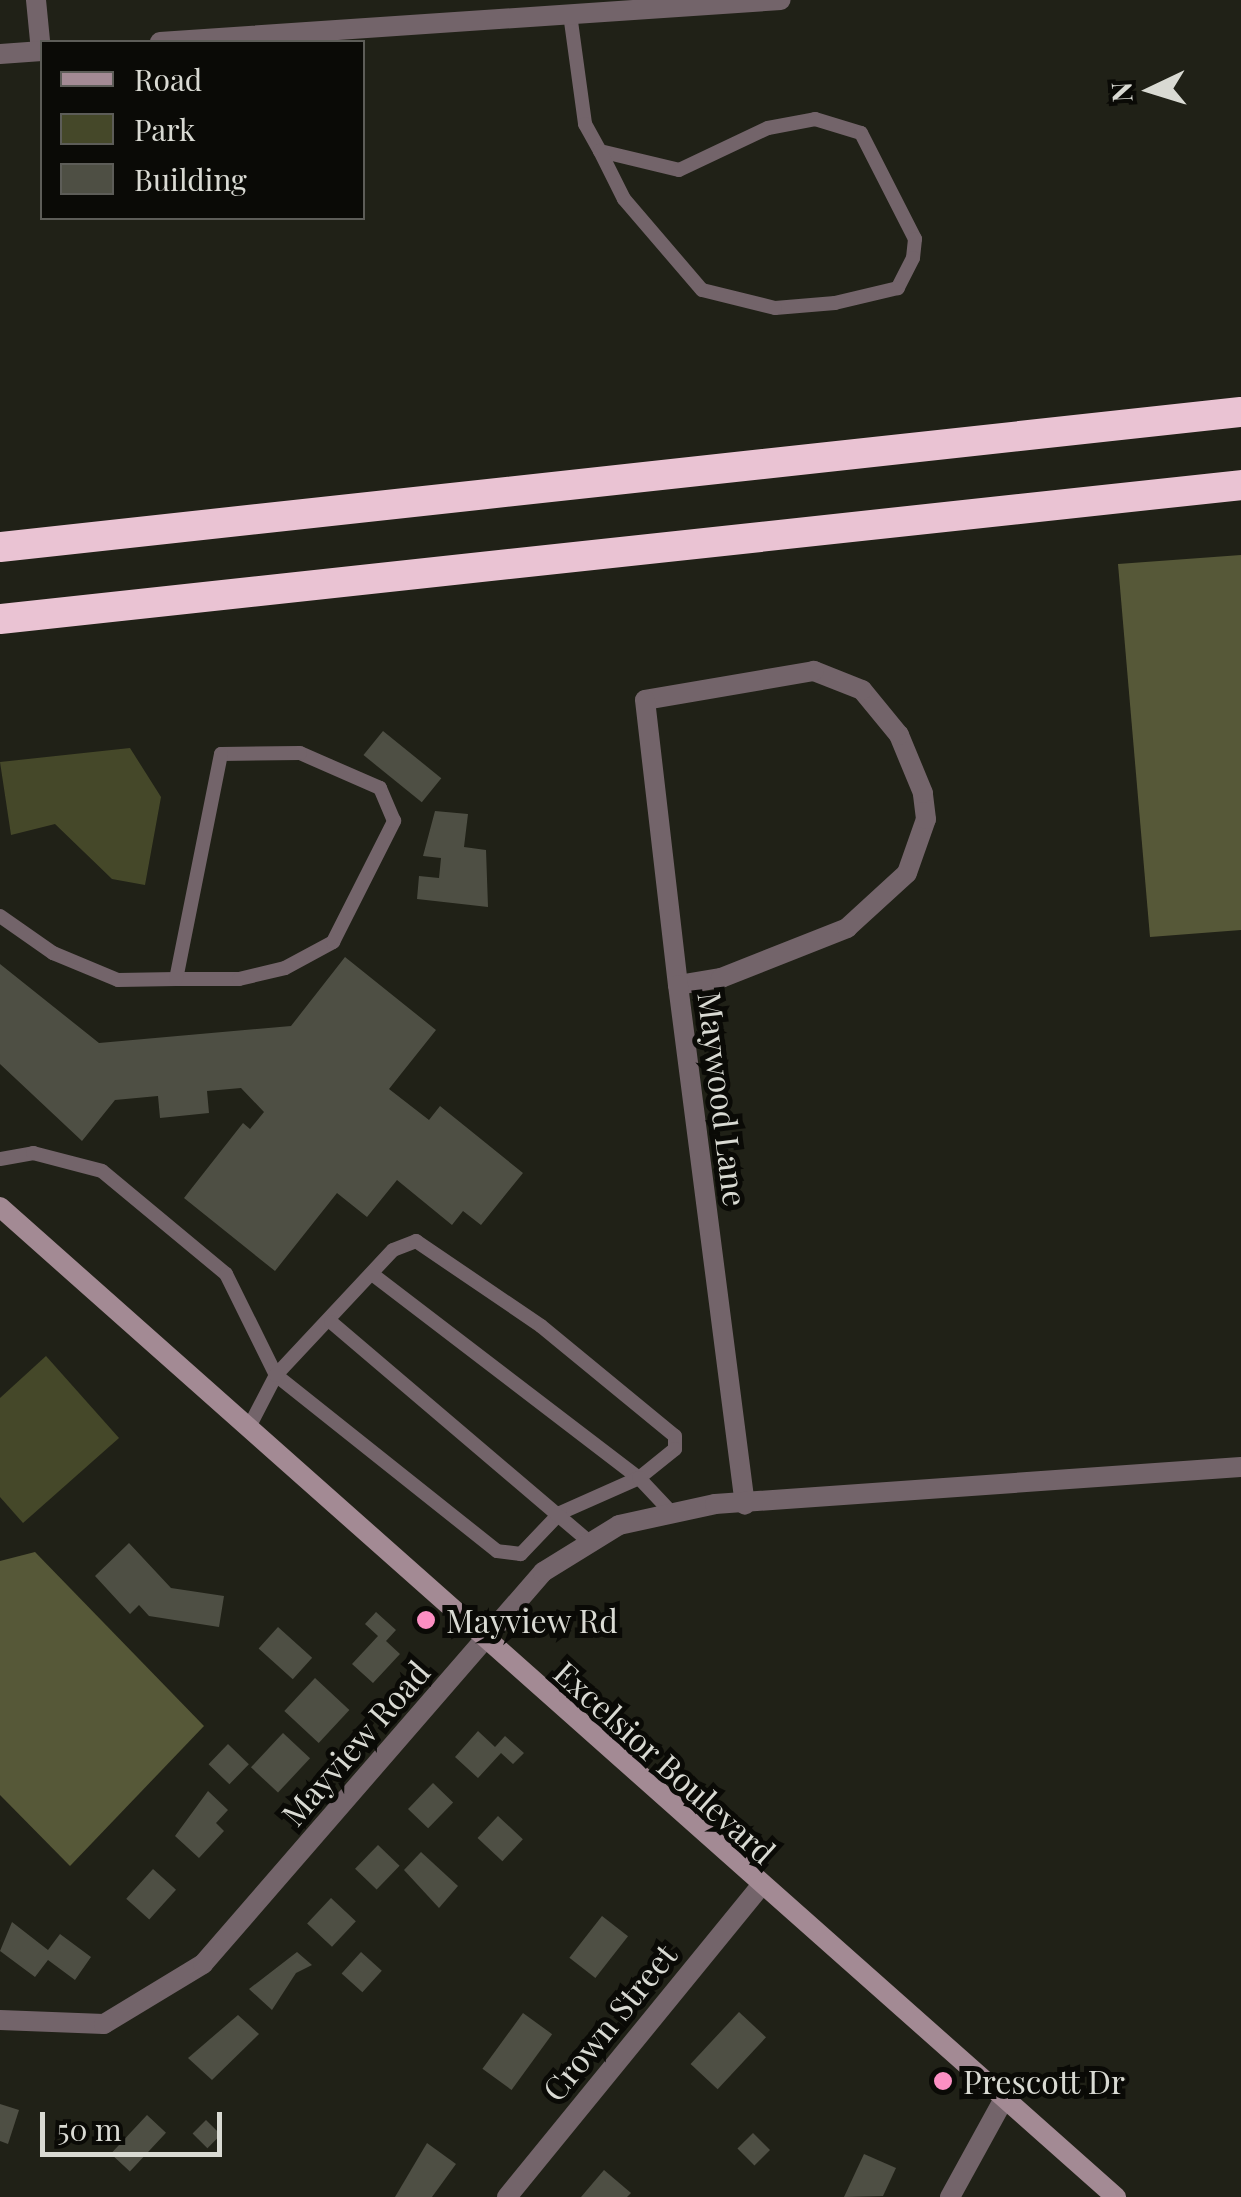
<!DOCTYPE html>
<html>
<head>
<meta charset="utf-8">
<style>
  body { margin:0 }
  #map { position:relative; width:1241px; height:2197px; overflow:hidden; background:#202117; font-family:"Playfair Display",serif }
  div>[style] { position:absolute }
  .green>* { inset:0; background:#454829 }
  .forest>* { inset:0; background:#565838 }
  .building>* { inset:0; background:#4e4f44; transform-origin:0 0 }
  .service>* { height:14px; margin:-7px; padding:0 7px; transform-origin:7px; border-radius:7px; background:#73646a }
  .minor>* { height:20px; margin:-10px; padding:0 10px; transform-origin:10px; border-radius:10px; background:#73646a }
  .tertiary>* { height:20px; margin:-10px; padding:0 10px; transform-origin:10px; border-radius:10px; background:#73646a }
  .secondary>* { height:20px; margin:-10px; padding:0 10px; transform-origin:10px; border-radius:10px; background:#a38a94 }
  .motorway>* { height:30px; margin:-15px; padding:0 15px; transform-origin:15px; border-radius:15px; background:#eac3d3 }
  .dots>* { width:28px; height:28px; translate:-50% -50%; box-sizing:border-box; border:5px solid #0a0a06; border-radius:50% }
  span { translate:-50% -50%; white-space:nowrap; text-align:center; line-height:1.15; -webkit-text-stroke:10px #0a0a06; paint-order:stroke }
  .street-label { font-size:32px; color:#d9dad3 }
  .poi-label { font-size:32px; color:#d9dad3 }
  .left { translate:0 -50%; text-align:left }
  .legend { position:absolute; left:40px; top:40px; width:325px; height:180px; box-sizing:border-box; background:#0a0a06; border:2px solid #5d5d58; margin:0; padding:12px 18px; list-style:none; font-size:30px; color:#d9dad3 }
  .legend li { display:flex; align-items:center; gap:20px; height:50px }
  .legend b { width:50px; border:2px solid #5d5d58 }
  .north { position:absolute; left:1101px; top:40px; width:100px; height:100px; -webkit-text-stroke:8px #0a0a06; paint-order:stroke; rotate:266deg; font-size:28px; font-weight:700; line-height:40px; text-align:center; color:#d9dad3 }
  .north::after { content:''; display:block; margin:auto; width:35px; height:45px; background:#d9dad3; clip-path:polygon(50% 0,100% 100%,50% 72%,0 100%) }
  .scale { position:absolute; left:40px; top:2112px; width:182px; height:45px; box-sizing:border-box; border:5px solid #d9dad3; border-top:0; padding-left:12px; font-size:30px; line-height:35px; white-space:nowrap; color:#d9dad3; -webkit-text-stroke:8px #0a0a06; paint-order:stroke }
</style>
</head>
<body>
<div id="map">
  <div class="green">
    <i style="clip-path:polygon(130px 748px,161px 797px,145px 885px,112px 879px,55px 824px,11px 835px,0 762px)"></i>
    <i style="clip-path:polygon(46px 1356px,119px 1438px,23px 1523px,0 1497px,0 1398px)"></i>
  </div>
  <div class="forest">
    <i style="clip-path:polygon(1241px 555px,1241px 930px,1150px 937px,1118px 564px)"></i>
    <i style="clip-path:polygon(35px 1552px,204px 1726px,70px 1866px,0 1795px,0 1561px)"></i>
  </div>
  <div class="building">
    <i style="left:383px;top:731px;width:75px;height:31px;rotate:39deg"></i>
    <i style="clip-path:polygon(435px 811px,468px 814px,464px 847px,486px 850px,488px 907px,417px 899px,419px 876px,439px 878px,441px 858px,423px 856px)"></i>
    <i style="clip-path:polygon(345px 957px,436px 1030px,389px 1089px,429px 1120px,440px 1106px,523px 1173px,481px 1225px,463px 1211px,452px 1225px,397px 1180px,367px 1217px,337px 1193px,275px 1271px,184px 1198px,243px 1123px,250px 1129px,264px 1112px,241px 1088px,207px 1091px,209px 1113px,160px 1118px,158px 1096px,115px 1100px,82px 1141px,0 1064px,0 964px,99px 1043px,291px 1026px)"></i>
    <i style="clip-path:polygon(129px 1543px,171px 1588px,224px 1596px,219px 1627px,149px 1616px,139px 1605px,130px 1614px,95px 1576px)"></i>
    <i style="clip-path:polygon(376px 1612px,396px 1630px,386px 1641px,400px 1654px,373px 1683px,352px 1664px,378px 1636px,365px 1624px)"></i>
    <i style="left:278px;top:1627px;width:46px;height:29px;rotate:42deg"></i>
    <i style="left:315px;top:1678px;width:47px;height:45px;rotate:43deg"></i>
    <i style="clip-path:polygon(478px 1731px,495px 1747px,505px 1736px,524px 1753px,513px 1764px,501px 1753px,478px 1778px,455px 1757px)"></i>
    <i style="left:283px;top:1733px;width:37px;height:47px;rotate:43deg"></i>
    <i style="left:228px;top:1744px;width:29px;height:28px;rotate:44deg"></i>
    <i style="left:433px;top:1783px;width:28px;height:36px;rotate:44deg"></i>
    <i style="clip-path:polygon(208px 1791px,228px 1810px,216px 1823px,224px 1831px,199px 1858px,175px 1836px)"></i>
    <i style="left:498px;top:1816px;width:34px;height:30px;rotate:43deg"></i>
    <i style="left:378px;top:1845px;width:30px;height:33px;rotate:44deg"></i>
    <i style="clip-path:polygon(421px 1852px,458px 1886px,439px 1908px,404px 1870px)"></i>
    <i style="left:153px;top:1869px;width:31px;height:40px;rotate:42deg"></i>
    <i style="left:331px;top:1898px;width:34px;height:35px;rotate:43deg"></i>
    <i style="left:602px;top:1916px;width:33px;height:53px;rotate:38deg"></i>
    <i style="clip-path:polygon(12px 1922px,48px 1950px,60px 1934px,91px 1957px,75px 1980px,48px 1960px,35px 1977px,0 1951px)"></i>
    <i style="clip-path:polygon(297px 1952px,312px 1965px,296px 1973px,272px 2010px,249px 1989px)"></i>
    <i style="left:361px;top:1952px;width:28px;height:29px;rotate:42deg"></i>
    <i style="left:739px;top:2012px;width:37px;height:71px;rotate:43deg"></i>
    <i style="left:523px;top:2013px;width:36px;height:69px;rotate:36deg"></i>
    <i style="clip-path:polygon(238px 2015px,259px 2034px,212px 2080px,188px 2058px)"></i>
    <i style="clip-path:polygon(0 2104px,19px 2110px,8px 2144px,0 2141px)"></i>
    <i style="left:147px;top:2115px;width:26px;height:53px;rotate:43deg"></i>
    <i style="left:206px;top:2120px;width:21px;height:19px;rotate:45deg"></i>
    <i style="left:753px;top:2133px;width:24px;height:22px;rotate:45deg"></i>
    <i style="clip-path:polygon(427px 2143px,456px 2164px,432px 2197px,395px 2197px)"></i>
    <i style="clip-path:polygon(864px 2154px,896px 2168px,883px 2196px,844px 2197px)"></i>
    <i style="clip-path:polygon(604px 2170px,631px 2193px,627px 2197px,581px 2197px)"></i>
  </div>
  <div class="service">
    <i style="left:570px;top:14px;width:111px;rotate:82.2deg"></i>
    <i style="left:585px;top:124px;width:31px;rotate:61deg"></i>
    <i style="left:600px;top:151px;width:81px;rotate:13.5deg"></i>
    <i style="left:679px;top:170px;width:98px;rotate:-25.3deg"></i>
    <i style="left:768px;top:128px;width:48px;rotate:-10.8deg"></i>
    <i style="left:815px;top:119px;width:48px;rotate:16.9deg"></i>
    <i style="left:861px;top:133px;width:119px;rotate:63deg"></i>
    <i style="left:915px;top:239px;width:19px;rotate:96deg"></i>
    <i style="left:913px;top:258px;width:34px;rotate:117deg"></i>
    <i style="left:898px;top:288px;width:65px;rotate:166.6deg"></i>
    <i style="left:835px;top:303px;width:60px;rotate:175.2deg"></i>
    <i style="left:775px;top:308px;width:75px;rotate:-166.1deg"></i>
    <i style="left:702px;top:290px;width:120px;rotate:-130.6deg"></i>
    <i style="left:624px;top:199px;width:54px;rotate:-116.6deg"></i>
    <i style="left:0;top:916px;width:65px;rotate:34.9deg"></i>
    <i style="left:53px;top:953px;width:70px;rotate:22.6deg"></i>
    <i style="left:118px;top:980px;width:58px;rotate:-1deg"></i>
    <i style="left:176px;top:979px;width:63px"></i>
    <i style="left:239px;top:979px;width:47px;rotate:-13.4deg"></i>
    <i style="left:285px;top:968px;width:55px;rotate:-28.4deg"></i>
    <i style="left:333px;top:942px;width:136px;rotate:-63.2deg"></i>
    <i style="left:394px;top:821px;width:36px;rotate:-113deg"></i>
    <i style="left:380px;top:788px;width:87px;rotate:-156.4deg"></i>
    <i style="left:300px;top:753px;width:79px;rotate:179.3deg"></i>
    <i style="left:221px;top:754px;width:229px;rotate:101.3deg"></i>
    <i style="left:0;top:1159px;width:34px;rotate:-10deg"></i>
    <i style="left:33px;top:1153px;width:71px;rotate:14.6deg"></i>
    <i style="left:102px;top:1171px;width:161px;rotate:39.7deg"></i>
    <i style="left:226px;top:1274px;width:113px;rotate:63.7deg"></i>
    <i style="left:276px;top:1375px;width:61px;rotate:117.4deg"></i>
    <i style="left:372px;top:1274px;width:336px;rotate:37.4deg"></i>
    <i style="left:639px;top:1478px;width:86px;rotate:156.1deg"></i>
    <i style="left:560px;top:1513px;width:57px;rotate:133.6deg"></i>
    <i style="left:521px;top:1554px;width:24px;rotate:-173deg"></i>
    <i style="left:497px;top:1551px;width:283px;rotate:-141.5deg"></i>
    <i style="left:276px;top:1375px;width:171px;rotate:-46.9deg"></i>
    <i style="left:393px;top:1250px;width:25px;rotate:-21deg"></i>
    <i style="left:416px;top:1241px;width:151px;rotate:34.2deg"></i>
    <i style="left:541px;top:1326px;width:173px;rotate:39.4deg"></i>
    <i style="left:675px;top:1436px;width:13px;rotate:90deg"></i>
    <i style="left:675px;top:1449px;width:46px;rotate:141.1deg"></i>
    <i style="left:639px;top:1478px;width:44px;rotate:46.8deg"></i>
    <i style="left:331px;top:1322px;width:336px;rotate:40.4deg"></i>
  </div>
  <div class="minor">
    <i style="left:36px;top:0;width:51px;rotate:84.4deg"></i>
    <i style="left:678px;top:985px;width:44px;rotate:-9.2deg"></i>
    <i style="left:721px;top:978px;width:136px;rotate:-21.6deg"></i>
    <i style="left:847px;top:928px;width:81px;rotate:-42.5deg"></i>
    <i style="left:907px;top:873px;width:57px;rotate:-70.6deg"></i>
    <i style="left:926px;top:819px;width:26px;rotate:-97deg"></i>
    <i style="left:923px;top:793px;width:63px;rotate:-112.5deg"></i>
    <i style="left:899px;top:735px;width:58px;rotate:-129.4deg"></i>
    <i style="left:862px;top:690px;width:52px;rotate:-158.4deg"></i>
    <i style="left:814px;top:671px;width:171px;rotate:170.3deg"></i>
    <i style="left:645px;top:700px;width:287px;rotate:83.4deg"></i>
    <i style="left:678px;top:985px;width:524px;rotate:82.66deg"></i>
    <i style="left:0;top:2020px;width:104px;rotate:2.2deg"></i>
    <i style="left:104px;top:2024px;width:116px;rotate:-31.2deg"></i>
    <i style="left:203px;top:1964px;width:519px;rotate:-49.06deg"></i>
    <i style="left:543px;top:1572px;width:89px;rotate:-31.7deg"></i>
    <i style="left:619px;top:1525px;width:98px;rotate:-12.3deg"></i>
    <i style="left:715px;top:1504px;width:527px;rotate:-4.02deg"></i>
    <i style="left:507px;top:2197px;width:400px;rotate:-50.8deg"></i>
    <i style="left:950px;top:2197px;width:114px;rotate:-61.2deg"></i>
  </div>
  <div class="tertiary">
    <i style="left:160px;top:42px;width:622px;rotate:-3.87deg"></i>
    <i style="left:0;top:54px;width:42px;rotate:-4.1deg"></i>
  </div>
  <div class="secondary">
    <i style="left:0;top:1207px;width:1492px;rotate:41.58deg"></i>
  </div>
  <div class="motorway">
    <i style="left:0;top:547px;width:1248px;rotate:-6.21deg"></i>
    <i style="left:0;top:619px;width:1248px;rotate:-6.16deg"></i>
  </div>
  <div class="dots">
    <i style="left:426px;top:1620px;background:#fc8fc3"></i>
    <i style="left:943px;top:2081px;background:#fc8fc3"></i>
  </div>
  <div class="street-label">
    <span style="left:723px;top:1099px;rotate:83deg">Maywood Lane</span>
    <span style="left:355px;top:1743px;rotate:-49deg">Mayview Road</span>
    <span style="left:665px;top:1762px;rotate:42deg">Excelsior Boulevard</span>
    <span style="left:609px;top:2022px;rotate:-51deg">Crown Street</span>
  </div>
  <div class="poi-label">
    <span class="left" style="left:446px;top:1620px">Mayview Rd</span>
    <span class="left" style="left:963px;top:2081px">Prescott Dr</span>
  </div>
  <ul class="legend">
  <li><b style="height:12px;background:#a38a94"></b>Road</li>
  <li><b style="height:28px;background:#454829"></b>Park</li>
  <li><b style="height:28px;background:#4e4f44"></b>Building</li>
  </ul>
  <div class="north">N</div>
  <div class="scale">50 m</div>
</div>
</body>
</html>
